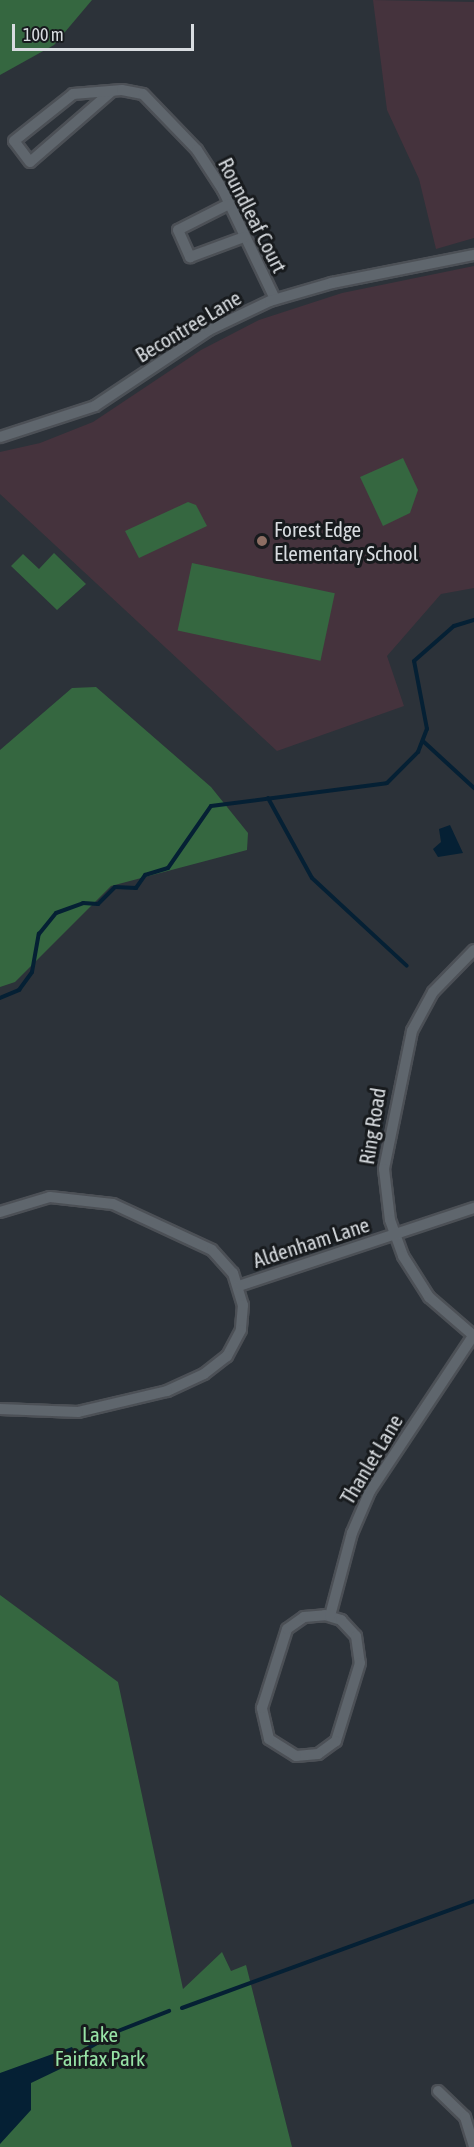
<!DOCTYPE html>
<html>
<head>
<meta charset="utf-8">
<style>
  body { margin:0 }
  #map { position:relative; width:474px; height:2147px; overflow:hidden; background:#2c3239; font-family:"Asap Condensed",sans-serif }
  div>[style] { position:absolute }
  .education>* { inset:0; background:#45333d }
  .green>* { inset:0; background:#356740; transform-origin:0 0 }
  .water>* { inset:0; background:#052034 }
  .stream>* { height:4px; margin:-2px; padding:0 2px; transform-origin:2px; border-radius:2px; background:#052034 }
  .roads { filter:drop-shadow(2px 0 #4c5056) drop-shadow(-2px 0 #4c5056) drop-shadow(0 2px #4c5056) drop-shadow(0 -2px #4c5056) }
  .minor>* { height:10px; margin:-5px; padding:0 5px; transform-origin:5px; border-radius:5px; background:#5f666d }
  .dots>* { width:16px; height:16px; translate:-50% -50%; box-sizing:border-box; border:3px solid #171a1d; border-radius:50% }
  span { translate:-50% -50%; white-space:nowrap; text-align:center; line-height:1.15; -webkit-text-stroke:6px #171a1d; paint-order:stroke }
  .street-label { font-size:21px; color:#d8dce0 }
  .poi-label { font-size:21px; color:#d8dce0 }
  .left { translate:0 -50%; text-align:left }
  .park-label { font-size:21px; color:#97e3a6 }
  .scale { position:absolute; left:12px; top:24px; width:182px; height:27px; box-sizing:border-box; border:3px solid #d8dce0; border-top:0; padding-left:8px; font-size:18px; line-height:21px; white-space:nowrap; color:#d8dce0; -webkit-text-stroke:4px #171a1d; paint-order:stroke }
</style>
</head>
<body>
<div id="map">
  <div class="education">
    <i style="clip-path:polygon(373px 0,474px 2px,474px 238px,436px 249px,419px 179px,387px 110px)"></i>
    <i style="clip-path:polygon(474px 266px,474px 588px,441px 594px,387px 656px,404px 706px,277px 751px,0 494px,0 452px,40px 443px,93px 422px,201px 350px,259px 320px,342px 293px)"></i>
  </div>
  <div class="green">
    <i style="clip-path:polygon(0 0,92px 0,54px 45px,0 75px)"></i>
    <i style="clip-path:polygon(403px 458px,418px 490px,410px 513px,383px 526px,360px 477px)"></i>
    <i style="clip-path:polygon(188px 502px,196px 505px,207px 526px,139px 558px,125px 531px)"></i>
    <i style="clip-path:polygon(54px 553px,86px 584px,57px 610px,11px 566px,23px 554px,39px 569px)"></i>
    <i style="left:192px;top:563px;width:146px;height:69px;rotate:12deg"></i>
    <i style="clip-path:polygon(96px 687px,211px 787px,248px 833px,247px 850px,111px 886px,15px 982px,0 987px,0 750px,72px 688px)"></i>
    <i style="clip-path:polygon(0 1595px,118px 1682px,183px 1989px,222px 1952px,231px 1971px,246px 1965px,292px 2147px,0 2147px)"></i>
  </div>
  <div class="water">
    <i style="clip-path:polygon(450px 825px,463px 853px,438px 857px,433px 849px,441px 842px,439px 829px)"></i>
    <i style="clip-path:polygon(72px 2047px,79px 2060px,31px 2083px,31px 2110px,0 2144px,0 2073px)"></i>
  </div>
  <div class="stream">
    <i style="left:424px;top:742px;width:68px;rotate:42.6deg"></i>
    <i style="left:268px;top:798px;width:91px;rotate:61.2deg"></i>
    <i style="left:312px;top:878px;width:129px;rotate:42.8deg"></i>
    <i style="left:0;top:998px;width:21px;rotate:-23deg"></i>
    <i style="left:19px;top:990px;width:22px;rotate:-54deg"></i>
    <i style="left:32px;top:972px;width:39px;rotate:-80deg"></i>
    <i style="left:39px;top:934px;width:27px;rotate:-51deg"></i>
    <i style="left:56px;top:913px;width:29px;rotate:-20deg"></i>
    <i style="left:83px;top:903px;width:15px;rotate:4deg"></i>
    <i style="left:98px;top:904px;width:24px;rotate:-45deg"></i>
    <i style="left:115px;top:887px;width:21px;rotate:3deg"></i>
    <i style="left:136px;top:888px;width:16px;rotate:-55deg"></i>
    <i style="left:145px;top:875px;width:24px;rotate:-17deg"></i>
    <i style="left:168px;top:868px;width:75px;rotate:-55.3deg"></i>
    <i style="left:211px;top:806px;width:177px;rotate:-7.4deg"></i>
    <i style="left:387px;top:783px;width:44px;rotate:-45deg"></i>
    <i style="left:418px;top:752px;width:25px;rotate:-69deg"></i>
    <i style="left:427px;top:729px;width:69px;rotate:-100.8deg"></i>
    <i style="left:414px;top:661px;width:53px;rotate:-41.2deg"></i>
    <i style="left:454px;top:626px;width:21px;rotate:-17deg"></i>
    <i style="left:182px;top:2008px;width:311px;rotate:-20.1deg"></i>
    <i style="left:76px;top:2055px;width:48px;rotate:-29.7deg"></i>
    <i style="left:118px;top:2031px;width:55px;rotate:-21.4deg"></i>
  </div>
  <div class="roads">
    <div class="minor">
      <i style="left:112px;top:91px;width:108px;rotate:139.1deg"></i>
      <i style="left:30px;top:162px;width:26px;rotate:-127deg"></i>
      <i style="left:14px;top:141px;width:75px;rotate:-38.5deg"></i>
      <i style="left:73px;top:94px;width:49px;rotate:-4.7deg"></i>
      <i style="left:122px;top:90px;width:21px;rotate:11deg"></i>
      <i style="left:143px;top:94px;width:78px;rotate:46deg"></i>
      <i style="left:197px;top:150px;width:48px;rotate:57deg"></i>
      <i style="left:223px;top:190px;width:121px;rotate:64.5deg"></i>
      <i style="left:229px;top:204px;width:57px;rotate:153deg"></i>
      <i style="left:178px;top:230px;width:30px;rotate:66deg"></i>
      <i style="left:190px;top:257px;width:58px;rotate:-20.3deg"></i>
      <i style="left:0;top:437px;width:100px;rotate:-18.1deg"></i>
      <i style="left:95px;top:406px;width:137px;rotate:-33.7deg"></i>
      <i style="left:209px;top:330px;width:68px;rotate:-25.4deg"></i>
      <i style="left:270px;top:301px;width:65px;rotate:-16.2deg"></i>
      <i style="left:332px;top:283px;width:145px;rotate:-11.2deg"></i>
      <i style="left:474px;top:950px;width:59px;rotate:134.3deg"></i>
      <i style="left:433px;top:992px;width:44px;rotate:118.3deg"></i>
      <i style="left:412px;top:1031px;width:141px;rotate:101.5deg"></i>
      <i style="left:384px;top:1169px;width:51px;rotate:83.3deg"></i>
      <i style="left:390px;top:1220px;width:38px;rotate:70deg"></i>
      <i style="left:403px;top:1256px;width:49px;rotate:57.6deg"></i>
      <i style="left:429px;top:1297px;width:60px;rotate:40.9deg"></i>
      <i style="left:0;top:1212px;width:52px;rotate:-16.7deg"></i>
      <i style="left:50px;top:1197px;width:63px;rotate:6.3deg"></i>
      <i style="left:113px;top:1204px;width:109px;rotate:24.9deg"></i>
      <i style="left:212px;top:1250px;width:31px;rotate:48deg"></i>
      <i style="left:233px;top:1273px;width:34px;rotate:73deg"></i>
      <i style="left:243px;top:1305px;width:25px;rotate:95deg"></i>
      <i style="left:241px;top:1330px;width:30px;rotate:118deg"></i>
      <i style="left:227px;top:1356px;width:29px;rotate:142deg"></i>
      <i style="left:204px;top:1374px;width:41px;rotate:155.3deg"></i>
      <i style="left:167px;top:1391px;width:91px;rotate:166.7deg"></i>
      <i style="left:78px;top:1412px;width:78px;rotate:-177.8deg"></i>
      <i style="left:239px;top:1286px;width:248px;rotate:-18.4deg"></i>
      <i style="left:325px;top:1615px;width:17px;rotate:17deg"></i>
      <i style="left:341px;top:1620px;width:22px;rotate:47deg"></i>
      <i style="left:356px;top:1636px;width:27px;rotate:82deg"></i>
      <i style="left:360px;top:1663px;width:82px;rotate:107.1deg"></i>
      <i style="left:336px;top:1741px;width:22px;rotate:144deg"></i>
      <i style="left:318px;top:1754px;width:22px;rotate:175deg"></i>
      <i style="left:296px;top:1756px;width:32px;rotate:-148deg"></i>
      <i style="left:269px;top:1739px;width:32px;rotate:-103deg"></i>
      <i style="left:262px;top:1708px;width:83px;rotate:-72.4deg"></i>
      <i style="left:287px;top:1629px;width:21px;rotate:-35deg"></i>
      <i style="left:304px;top:1617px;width:21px;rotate:-5deg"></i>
      <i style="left:330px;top:1616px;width:86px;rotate:-75.2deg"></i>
      <i style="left:352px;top:1533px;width:46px;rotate:-66.8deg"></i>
      <i style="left:370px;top:1491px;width:186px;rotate:-56.4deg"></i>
      <i style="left:438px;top:2091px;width:37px;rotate:44deg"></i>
      <i style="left:465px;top:2117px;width:31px;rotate:73deg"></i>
    </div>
  </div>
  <div class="dots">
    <i style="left:262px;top:541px;background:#8d6e63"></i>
  </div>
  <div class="street-label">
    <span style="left:253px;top:215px;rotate:63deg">Roundleaf Court</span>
    <span style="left:188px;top:326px;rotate:-31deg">Becontree Lane</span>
    <span style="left:372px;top:1126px;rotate:-81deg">Ring Road</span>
    <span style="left:311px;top:1242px;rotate:-18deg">Aldenham Lane</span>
    <span style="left:371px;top:1459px;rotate:-59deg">Thanlet Lane</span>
  </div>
  <div class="poi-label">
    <span class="left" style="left:274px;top:541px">Forest Edge<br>Elementary School</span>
  </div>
  <div class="park-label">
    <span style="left:100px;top:2046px">Lake<br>Fairfax Park</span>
  </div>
  <div class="scale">100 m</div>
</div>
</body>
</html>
